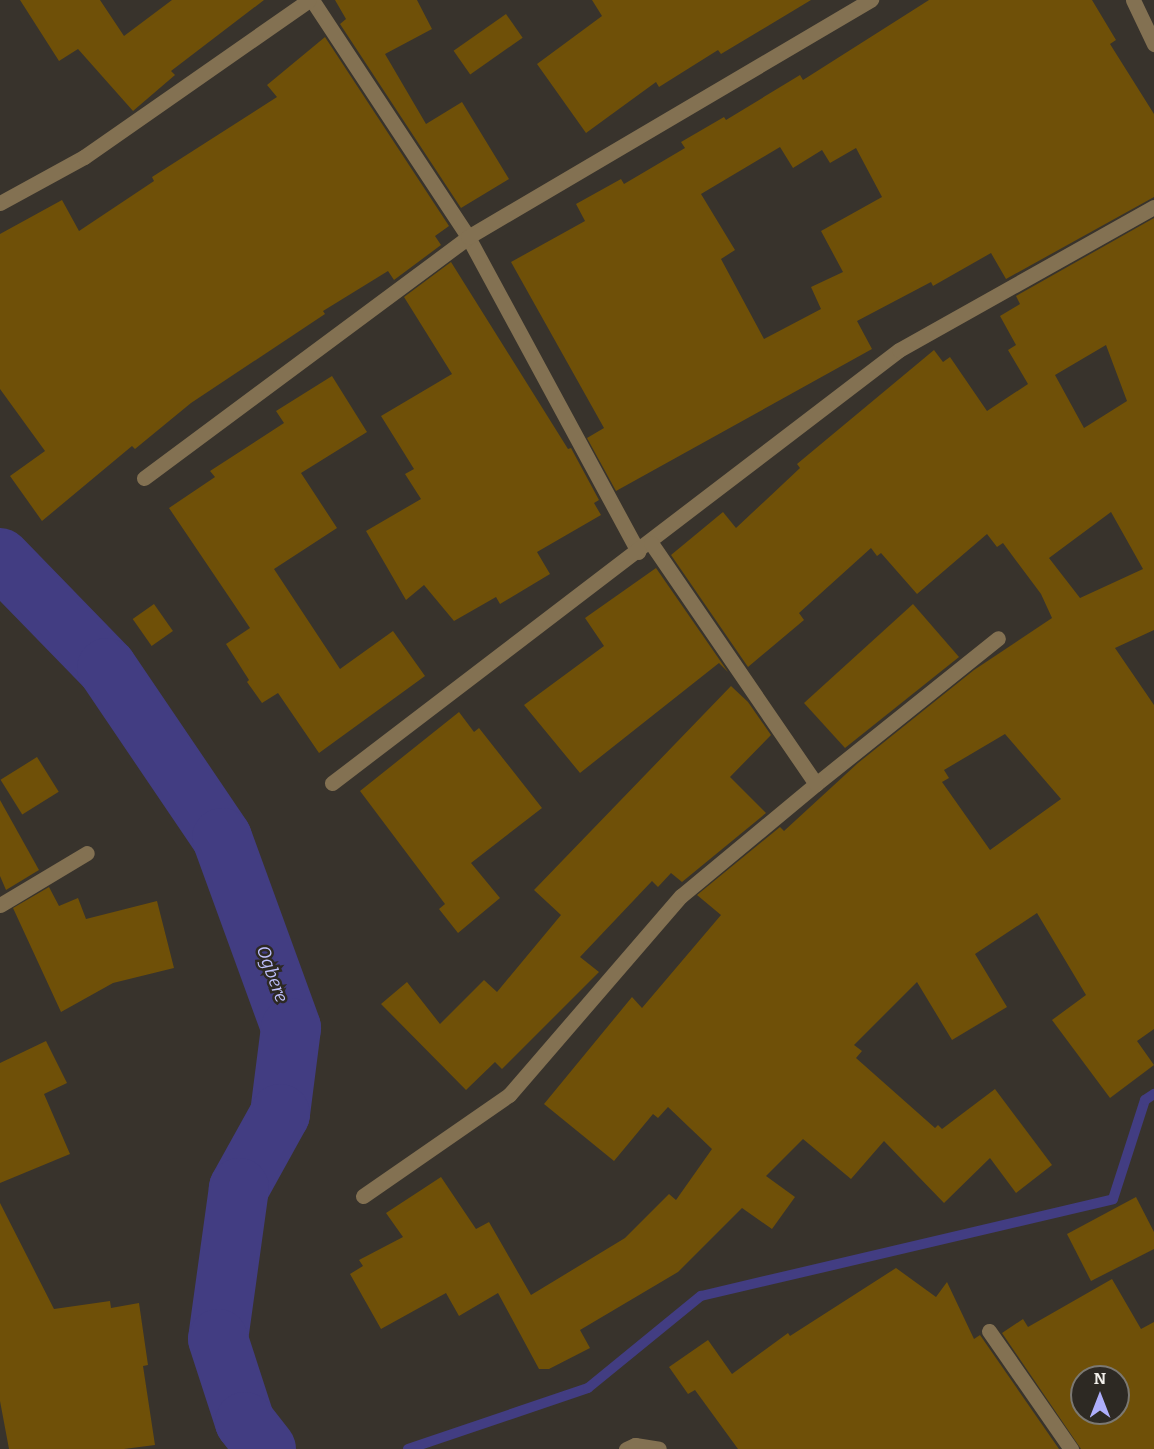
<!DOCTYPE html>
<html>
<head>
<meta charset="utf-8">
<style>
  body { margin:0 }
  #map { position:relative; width:1154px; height:1449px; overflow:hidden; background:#38332c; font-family:Bitter,serif }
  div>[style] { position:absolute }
  .stream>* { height:10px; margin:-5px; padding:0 5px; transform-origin:5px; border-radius:5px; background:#423d82 }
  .river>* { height:60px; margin:-30px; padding:0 30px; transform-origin:30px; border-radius:30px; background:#423d82 }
  .building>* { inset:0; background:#6f5008; transform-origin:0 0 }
  .minor>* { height:15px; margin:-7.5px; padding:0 7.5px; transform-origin:7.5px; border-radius:7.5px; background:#837152 }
  .tertiary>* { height:15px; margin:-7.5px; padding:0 7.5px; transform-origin:7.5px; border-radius:7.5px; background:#837152 }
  span { translate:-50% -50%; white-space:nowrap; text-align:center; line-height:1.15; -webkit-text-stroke:5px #2d2923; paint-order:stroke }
  .water-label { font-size:18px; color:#bfc0fd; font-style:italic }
  .north { position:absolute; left:1070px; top:1365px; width:60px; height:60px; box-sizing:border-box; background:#2d2923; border:2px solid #7b7872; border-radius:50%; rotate:0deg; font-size:16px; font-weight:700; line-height:24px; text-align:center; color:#f1eee9 }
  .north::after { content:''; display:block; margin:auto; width:21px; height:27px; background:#aeaefb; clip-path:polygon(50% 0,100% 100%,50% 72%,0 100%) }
</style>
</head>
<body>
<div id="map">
  <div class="stream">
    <i style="left:408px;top:1449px;width:190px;rotate:-18.7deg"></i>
    <i style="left:588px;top:1388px;width:146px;rotate:-39.2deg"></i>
    <i style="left:701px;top:1296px;width:423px;rotate:-13.2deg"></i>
    <i style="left:1113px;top:1199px;width:104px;rotate:-72.1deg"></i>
    <i style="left:1145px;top:1100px;width:11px;rotate:-34deg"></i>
  </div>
  <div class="river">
    <i style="left:0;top:558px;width:153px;rotate:45.8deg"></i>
    <i style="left:107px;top:668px;width:205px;rotate:55.9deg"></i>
    <i style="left:222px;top:838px;width:202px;rotate:70deg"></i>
    <i style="left:291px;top:1028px;width:87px;rotate:97.3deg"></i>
    <i style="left:280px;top:1114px;width:85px;rotate:119deg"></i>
    <i style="left:239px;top:1188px;width:152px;rotate:97.9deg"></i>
    <i style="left:218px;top:1339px;width:87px;rotate:72deg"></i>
    <i style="left:245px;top:1422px;width:34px;rotate:52deg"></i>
  </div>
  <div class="building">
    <i style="clip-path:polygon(20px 0,100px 0,124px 36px,172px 0,264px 0,171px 71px,175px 75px,133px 111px,78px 49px,59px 61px)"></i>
    <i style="clip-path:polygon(335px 0,417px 0,432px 29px,385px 54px,426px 124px,462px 102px,509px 179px,461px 208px,340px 24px,346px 19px)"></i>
    <i style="clip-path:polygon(592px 0,811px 0,721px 54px,718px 50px,659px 87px,656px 82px,586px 133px,537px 64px,602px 16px)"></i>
    <i style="clip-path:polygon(evenodd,929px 0,1092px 0,1116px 40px,1110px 44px,1154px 114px,1154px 197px,1006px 279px,991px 253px,933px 286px,931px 282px,857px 321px,872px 349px,616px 491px,587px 438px,604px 428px,511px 262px,585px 221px,576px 204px,621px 179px,624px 184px,685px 148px,681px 142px,724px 117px,726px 120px,800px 75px,803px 80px,929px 0,780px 147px,793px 168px,822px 150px,830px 163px,856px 148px,882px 197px,821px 231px,843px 272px,811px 287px,821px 309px,764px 339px,721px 259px,735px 250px,701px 194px,780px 147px)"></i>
    <i style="left:506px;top:14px;width:29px;height:64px;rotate:55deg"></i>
    <i style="clip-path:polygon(325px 37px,449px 226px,435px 236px,441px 245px,394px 280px,388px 271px,323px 311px,325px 314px,191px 403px,135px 449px,132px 446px,42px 521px,10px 476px,45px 451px,0 389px,0 234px,62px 200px,79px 231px,154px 181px,152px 177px,277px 97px,267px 85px)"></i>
    <i style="clip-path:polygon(evenodd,1154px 218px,1154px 630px,1115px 648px,1154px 705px,1154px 1029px,1137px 1041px,1154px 1065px,1110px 1098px,1052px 1020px,1086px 995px,1037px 913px,975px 954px,1007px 1007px,952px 1040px,917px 982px,854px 1045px,862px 1051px,856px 1058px,935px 1128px,938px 1125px,942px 1129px,995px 1089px,1052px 1165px,1016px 1193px,990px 1158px,944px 1203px,884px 1141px,851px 1179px,803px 1139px,766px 1176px,795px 1197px,772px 1229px,742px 1208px,678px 1272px,580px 1330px,590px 1348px,549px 1369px,539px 1369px,498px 1293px,459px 1316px,446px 1293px,381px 1329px,350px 1274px,363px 1266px,359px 1260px,403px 1237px,386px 1213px,441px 1177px,476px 1229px,489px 1222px,531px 1295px,625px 1238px,669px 1194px,676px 1200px,712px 1149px,668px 1107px,658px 1118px,653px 1114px,614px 1161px,544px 1104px,632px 997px,642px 1008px,721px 915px,697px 895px,780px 827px,784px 831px,858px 763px,974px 670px,1052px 618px,1041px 594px,1003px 543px,997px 547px,987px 534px,917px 594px,881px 553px,877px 556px,871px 548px,799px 613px,804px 620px,748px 667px,671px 555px,723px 512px,736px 528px,800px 468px,797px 464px,934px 350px,943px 362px,950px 357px,987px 411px,1028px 384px,1008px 350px,1016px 345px,1000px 316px,1020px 304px,1016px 296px,1154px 218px,1106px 345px,1127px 401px,1084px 428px,1055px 375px,1106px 345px,1154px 218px,1111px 512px,1143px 569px,1080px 598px,1049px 558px,1111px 512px,1154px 218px,1005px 734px,1061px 799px,990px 850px,942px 782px,949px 778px,944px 770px,1005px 734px)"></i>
    <i style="clip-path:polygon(451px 262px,568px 449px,571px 448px,599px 500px,594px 503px,601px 515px,537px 552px,550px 574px,500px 604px,496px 597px,454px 621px,424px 585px,406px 600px,366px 531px,421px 499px,405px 474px,414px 469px,381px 416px,452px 374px,404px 297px)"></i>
    <i style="clip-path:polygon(332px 376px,367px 432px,301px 473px,337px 528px,274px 569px,340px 669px,393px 631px,425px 676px,319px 753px,278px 693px,262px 703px,247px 682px,249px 680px,226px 644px,250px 628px,169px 508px,215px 477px,210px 471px,284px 423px,276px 411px)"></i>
    <i style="clip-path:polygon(656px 568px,728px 672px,719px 663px,580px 773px,524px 705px,604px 646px,585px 618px)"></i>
    <i style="left:154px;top:604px;width:33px;height:26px;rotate:55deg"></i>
    <i style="clip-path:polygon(913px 604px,959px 657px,845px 748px,804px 703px)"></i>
    <i style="clip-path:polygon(731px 686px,748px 702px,771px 735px,730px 777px,766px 813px,682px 882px,671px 873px,658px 887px,652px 881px,580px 957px,599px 972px,502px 1069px,495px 1062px,466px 1090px,381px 1004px,407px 982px,440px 1024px,484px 980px,497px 992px,561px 915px,534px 890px)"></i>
    <i style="clip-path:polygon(459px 712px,474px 732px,479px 728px,542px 808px,471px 863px,500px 898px,458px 933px,439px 909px,445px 904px,360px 791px)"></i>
    <i style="left:37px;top:757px;width:41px;height:43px;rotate:58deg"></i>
    <i style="clip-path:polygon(0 800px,39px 870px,6px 890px,0 876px)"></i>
    <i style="clip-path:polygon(49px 887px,59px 906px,78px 898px,86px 919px,157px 901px,174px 968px,113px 983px,61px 1012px,13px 908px)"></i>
    <i style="clip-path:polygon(46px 1041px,67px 1083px,44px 1094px,70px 1154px,0 1183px,0 1063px)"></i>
    <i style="clip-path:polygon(1136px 1197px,1154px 1232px,1154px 1249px,1091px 1281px,1067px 1234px)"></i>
    <i style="clip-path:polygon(0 1203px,54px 1309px,110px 1301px,111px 1308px,139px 1303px,148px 1365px,143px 1366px,155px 1445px,124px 1449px,9px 1449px,0 1401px)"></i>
    <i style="clip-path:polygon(896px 1268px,936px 1297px,947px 1282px,974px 1339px,980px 1335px,1059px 1449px,738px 1449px,695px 1390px,688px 1394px,669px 1367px,708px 1340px,732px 1374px,788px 1333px,790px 1336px)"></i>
    <i style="clip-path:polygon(evenodd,1112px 1279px,1141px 1329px,1154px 1322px,1154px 1449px,1081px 1449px,1002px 1333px,1023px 1319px,1028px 1327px,1112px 1279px,1082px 1377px,1118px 1377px,1118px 1413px,1082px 1413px,1082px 1377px)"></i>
  </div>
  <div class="minor">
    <i style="left:312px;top:0;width:284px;rotate:56.6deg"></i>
    <i style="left:468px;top:237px;width:358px;rotate:61.6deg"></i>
    <i style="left:0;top:203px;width:96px;rotate:-28.7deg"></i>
    <i style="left:84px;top:157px;width:274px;rotate:-34.9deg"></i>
    <i style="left:144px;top:478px;width:404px;rotate:-36.6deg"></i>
    <i style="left:468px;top:237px;width:468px;rotate:-30.5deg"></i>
    <i style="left:332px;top:783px;width:713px;rotate:-37.37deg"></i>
    <i style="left:899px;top:350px;width:292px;rotate:-29.3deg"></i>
    <i style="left:816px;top:784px;width:233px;rotate:-38.7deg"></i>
    <i style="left:0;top:905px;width:101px;rotate:-30.9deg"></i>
    <i style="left:363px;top:1196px;width:178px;rotate:-34.7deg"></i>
    <i style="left:509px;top:1095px;width:263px;rotate:-49.2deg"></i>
    <i style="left:681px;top:896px;width:175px;rotate:-39.7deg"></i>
    <i style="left:816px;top:784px;width:292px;rotate:-124.4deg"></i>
    <i style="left:989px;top:1331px;width:144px;rotate:55.2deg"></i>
    <i style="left:626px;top:1449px;width:10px;rotate:-24deg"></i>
    <i style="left:635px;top:1445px;width:24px;rotate:9deg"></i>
  </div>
  <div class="tertiary">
    <i style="left:1133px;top:0;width:49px;rotate:64.5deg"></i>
  </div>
  <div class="water-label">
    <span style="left:272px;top:974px;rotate:70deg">Ogbere</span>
  </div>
  <div class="north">N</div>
</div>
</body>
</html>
